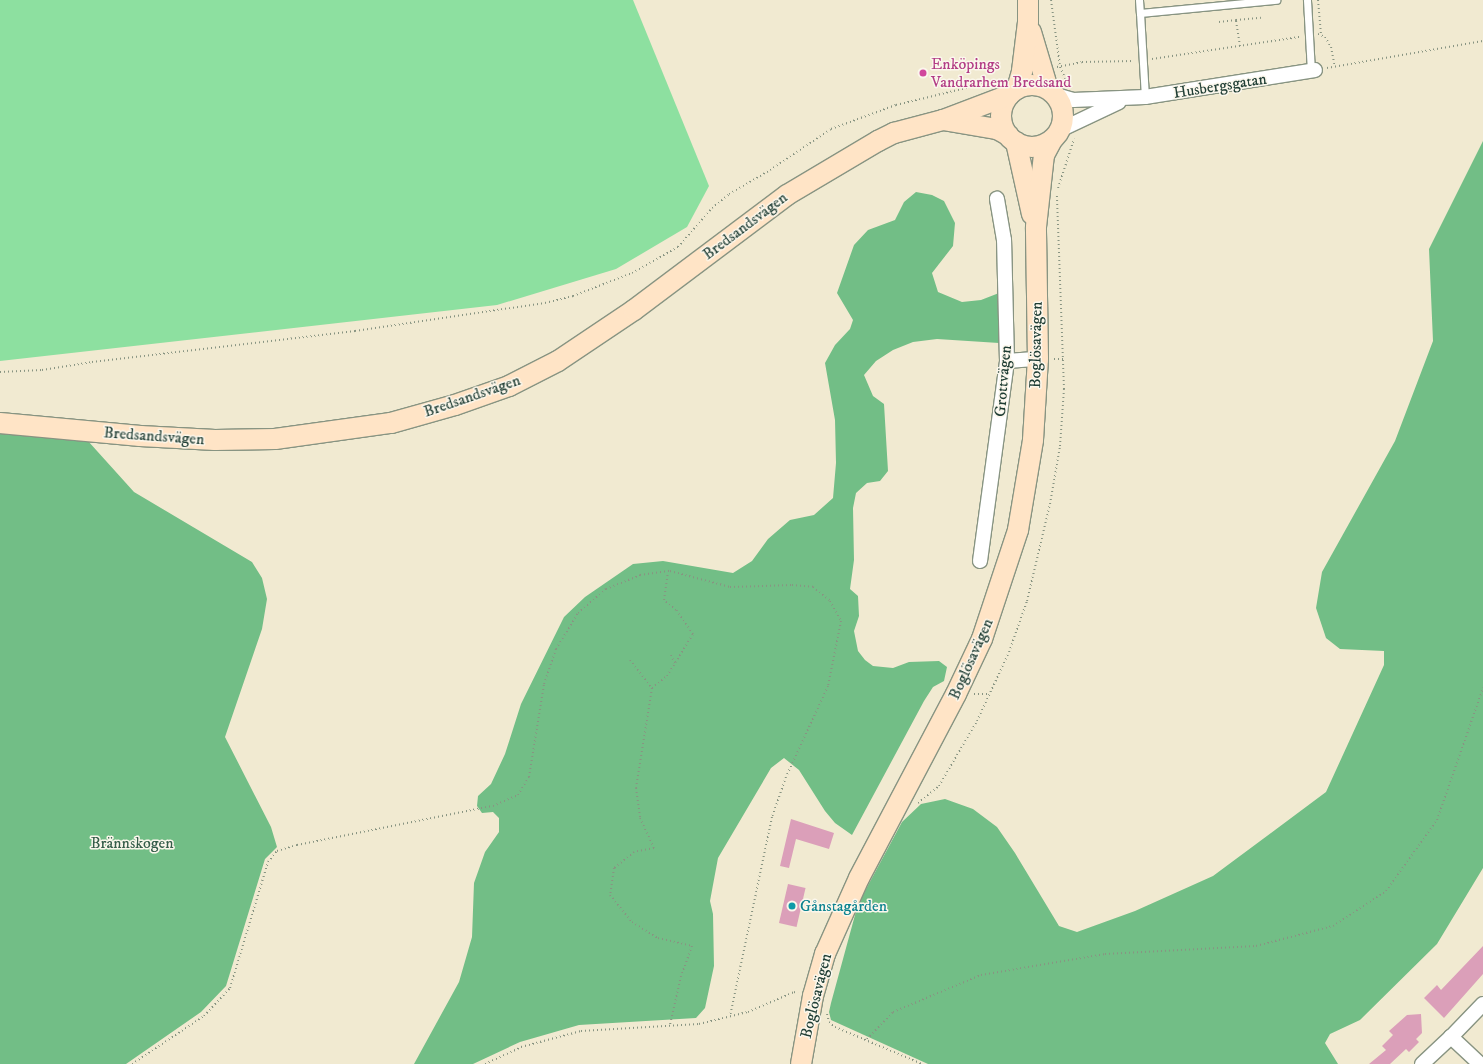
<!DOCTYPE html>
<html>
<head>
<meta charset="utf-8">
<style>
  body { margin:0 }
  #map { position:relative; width:1483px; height:1064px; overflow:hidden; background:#f1ead1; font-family:"IM FELL DW Pica",serif }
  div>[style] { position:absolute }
  .green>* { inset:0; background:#8de0a0 }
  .forest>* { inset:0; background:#72be86 }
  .building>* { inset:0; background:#db9fb9; transform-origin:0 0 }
  .path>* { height:2px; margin-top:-1px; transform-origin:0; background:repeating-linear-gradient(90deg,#889482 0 1px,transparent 0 4px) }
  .roads { filter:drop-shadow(1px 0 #889482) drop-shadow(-1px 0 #889482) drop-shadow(0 1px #889482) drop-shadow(0 -1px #889482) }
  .lane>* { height:7px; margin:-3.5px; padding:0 3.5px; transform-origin:3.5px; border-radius:3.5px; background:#fff }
  .street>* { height:14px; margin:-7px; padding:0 7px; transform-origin:7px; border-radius:7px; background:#fff }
  .secondary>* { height:20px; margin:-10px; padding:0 10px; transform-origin:10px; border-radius:10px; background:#ffe4c6 }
  .secondary>.ring { margin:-10px; padding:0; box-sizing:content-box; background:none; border:20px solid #ffe4c6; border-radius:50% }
  .dots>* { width:11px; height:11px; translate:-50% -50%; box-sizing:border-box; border:2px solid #fbf7ec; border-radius:50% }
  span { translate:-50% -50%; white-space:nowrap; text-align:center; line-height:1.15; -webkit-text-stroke:3px #fbf7ec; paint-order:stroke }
  .hotel-label { font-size:16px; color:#b23c85 }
  .left { translate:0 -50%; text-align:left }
  .street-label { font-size:16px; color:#1f3d34 }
  .park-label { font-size:16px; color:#355e4a }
  .culture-label { font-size:16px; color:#0d838f }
</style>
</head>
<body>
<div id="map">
  <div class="green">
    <i style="clip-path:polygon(0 0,633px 0,709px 186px,687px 227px,616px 269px,497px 305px,0 361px)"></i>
  </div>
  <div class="forest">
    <i style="clip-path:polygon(1483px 141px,1483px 868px,1437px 944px,1360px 1020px,1330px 1034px,1325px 1043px,1338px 1064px,928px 1064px,831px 1020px,829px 1012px,831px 1003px,858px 904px,902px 822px,921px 804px,945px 799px,973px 809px,997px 827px,1015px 853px,1059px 926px,1077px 932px,1135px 911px,1213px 876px,1326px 792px,1384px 665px,1384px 651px,1340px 649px,1326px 638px,1316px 608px,1322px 572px,1395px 441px,1433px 341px,1429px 249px)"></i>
    <i style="clip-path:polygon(916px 192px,932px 195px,944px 201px,955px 223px,953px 246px,932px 273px,938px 292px,962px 302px,981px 300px,999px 293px,999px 343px,937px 339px,913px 342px,893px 350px,876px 361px,864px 375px,873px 396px,884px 404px,888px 471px,880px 481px,867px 483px,856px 493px,853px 508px,854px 560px,850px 589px,858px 596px,859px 616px,854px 631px,858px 651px,865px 660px,873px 666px,893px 668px,909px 662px,939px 661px,947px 667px,944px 681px,933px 687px,924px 701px,852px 835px,835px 823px,825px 811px,799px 770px,784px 758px,771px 768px,718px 858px,710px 901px,713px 914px,714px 966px,705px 1008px,696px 1018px,579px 1025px,520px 1042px,473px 1064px,414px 1064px,459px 982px,472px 937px,474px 883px,485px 852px,499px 832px,499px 818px,493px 812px,482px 813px,477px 806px,478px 796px,491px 784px,505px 754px,521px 704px,564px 617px,585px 597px,633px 564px,663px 561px,733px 573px,752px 561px,768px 539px,790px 520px,814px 515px,833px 498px,836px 463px,835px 420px,825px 363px,835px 345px,850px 329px,853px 320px,837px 293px,854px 245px,868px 230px,895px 220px,904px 202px)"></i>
    <i style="clip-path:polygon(0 430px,88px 441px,134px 492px,252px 562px,262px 578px,267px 599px,262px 629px,225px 737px,271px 827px,277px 847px,265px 859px,226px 986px,201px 1012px,126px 1064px,0 1064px)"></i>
  </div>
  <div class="building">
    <i style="clip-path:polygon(791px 819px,834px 833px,829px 849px,796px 839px,789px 868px,780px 866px)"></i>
    <i style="left:788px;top:884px;width:18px;height:40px;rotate:13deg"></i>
    <i style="clip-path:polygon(1483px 946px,1483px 974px,1444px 1018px,1424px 998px,1437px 985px,1441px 990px)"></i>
    <i style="clip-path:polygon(1421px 1014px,1422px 1033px,1416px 1039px,1419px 1042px,1409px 1052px,1406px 1049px,1390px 1064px,1369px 1064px,1386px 1050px,1382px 1046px,1393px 1035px,1389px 1031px,1407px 1015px)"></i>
  </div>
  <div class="path">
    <i style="left:1051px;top:0;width:68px;rotate:82.3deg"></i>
    <i style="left:1060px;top:67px;width:19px;rotate:65deg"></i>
    <i style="left:1318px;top:0;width:34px;rotate:85deg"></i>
    <i style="left:1219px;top:22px;width:17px;rotate:-7deg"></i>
    <i style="left:1318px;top:34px;width:8px;rotate:23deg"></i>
    <i style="left:1325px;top:37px;width:12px;rotate:59deg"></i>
    <i style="left:1331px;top:47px;width:20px;rotate:79deg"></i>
    <i style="left:1240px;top:46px;width:26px;rotate:-99deg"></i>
    <i style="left:1236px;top:20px;width:25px;rotate:-5deg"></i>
    <i style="left:1152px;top:59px;width:150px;rotate:-8.5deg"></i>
    <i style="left:1057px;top:67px;width:25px;rotate:-11deg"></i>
    <i style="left:1082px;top:62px;width:52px;rotate:-1.1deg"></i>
    <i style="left:1327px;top:68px;width:158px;rotate:-9.8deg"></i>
    <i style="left:1058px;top:188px;width:52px;rotate:-71.9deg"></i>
    <i style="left:1054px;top:359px;width:9px"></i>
    <i style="left:0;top:372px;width:42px;rotate:-2.7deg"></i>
    <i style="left:42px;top:370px;width:51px;rotate:-9.1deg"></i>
    <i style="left:92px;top:362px;width:265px;rotate:-6.7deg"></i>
    <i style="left:355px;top:331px;width:192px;rotate:-8.4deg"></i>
    <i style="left:545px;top:303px;width:29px;rotate:-14deg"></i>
    <i style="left:573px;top:296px;width:63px;rotate:-21.3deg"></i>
    <i style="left:632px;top:273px;width:53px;rotate:-29.5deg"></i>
    <i style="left:678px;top:247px;width:52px;rotate:-48.9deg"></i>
    <i style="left:712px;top:208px;width:22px;rotate:-39deg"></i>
    <i style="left:729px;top:194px;width:48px;rotate:-30.3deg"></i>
    <i style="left:770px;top:170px;width:73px;rotate:-33.9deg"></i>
    <i style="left:831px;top:129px;width:69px;rotate:-20.3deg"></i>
    <i style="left:896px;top:105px;width:106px;rotate:-13.6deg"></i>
    <i style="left:671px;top:655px;width:10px;rotate:66deg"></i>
    <i style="left:630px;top:660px;width:36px;rotate:52deg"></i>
    <i style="left:652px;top:688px;width:101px;rotate:99.1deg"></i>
    <i style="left:636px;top:788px;width:30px;rotate:82deg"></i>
    <i style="left:640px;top:818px;width:33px;rotate:65deg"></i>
    <i style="left:654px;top:848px;width:20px;rotate:169deg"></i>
    <i style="left:634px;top:852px;width:26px;rotate:141deg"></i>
    <i style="left:614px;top:868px;width:27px;rotate:98deg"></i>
    <i style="left:610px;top:895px;width:35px;rotate:51deg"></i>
    <i style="left:632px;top:922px;width:31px;rotate:32deg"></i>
    <i style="left:658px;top:938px;width:35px;rotate:13deg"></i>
    <i style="left:692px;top:946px;width:32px;rotate:110deg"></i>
    <i style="left:681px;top:976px;width:50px;rotate:102.7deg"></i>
    <i style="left:652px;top:688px;width:19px;rotate:-39deg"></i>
    <i style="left:667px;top:676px;width:49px;rotate:-58.2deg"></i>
    <i style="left:693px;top:634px;width:29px;rotate:-125deg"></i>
    <i style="left:676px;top:610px;width:16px;rotate:-140deg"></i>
    <i style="left:664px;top:600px;width:28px;rotate:-82deg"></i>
    <i style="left:974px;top:694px;width:16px"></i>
    <i style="left:918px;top:803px;width:27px;rotate:-39deg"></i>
    <i style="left:939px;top:786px;width:75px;rotate:-59.7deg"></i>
    <i style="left:977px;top:721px;width:76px;rotate:-65.1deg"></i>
    <i style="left:1009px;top:652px;width:54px;rotate:-70.6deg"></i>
    <i style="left:1027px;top:601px;width:100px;rotate:-76.7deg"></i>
    <i style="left:1050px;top:504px;width:59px;rotate:-80.2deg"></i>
    <i style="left:1060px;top:446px;width:57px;rotate:-86deg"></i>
    <i style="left:1064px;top:389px;width:195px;rotate:-92.1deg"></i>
    <i style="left:827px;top:1014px;width:8px;rotate:76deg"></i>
    <i style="left:829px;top:1022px;width:8px;rotate:40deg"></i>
    <i style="left:835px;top:1027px;width:95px;rotate:23deg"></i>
    <i style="left:867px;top:1039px;width:37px;rotate:-46deg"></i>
    <i style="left:893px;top:1012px;width:95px;rotate:-22.8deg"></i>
    <i style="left:981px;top:975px;width:126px;rotate:-9.6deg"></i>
    <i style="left:1105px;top:954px;width:151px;rotate:-3deg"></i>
    <i style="left:1256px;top:946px;width:80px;rotate:-14.6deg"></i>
    <i style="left:1333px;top:926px;width:64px;rotate:-33.4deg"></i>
    <i style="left:1386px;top:891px;width:87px;rotate:-54.3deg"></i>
    <i style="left:1437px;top:820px;width:140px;rotate:-70.8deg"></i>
    <i style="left:132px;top:1064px;width:87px;rotate:-33.7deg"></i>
    <i style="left:204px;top:1016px;width:38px;rotate:-47deg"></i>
    <i style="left:230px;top:988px;width:132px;rotate:-73.2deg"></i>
    <i style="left:268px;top:862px;width:14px;rotate:-51deg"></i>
    <i style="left:277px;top:851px;width:21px;rotate:-17deg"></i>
    <i style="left:297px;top:845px;width:200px;rotate:-11.3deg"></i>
    <i style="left:493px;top:806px;width:27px;rotate:-24deg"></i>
    <i style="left:518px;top:795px;width:21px;rotate:-59deg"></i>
    <i style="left:529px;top:777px;width:94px;rotate:-80.8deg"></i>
    <i style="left:544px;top:684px;width:37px;rotate:-71deg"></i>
    <i style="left:556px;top:649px;width:42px;rotate:-58.6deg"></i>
    <i style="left:578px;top:613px;width:37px;rotate:-41deg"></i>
    <i style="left:606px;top:589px;width:37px;rotate:-22deg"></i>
    <i style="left:640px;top:575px;width:30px;rotate:-8deg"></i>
    <i style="left:670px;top:571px;width:62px;rotate:14.9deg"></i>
    <i style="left:730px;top:587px;width:62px;rotate:-1.8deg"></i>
    <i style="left:792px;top:585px;width:21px;rotate:5deg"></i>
    <i style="left:813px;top:587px;width:22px;rotate:39deg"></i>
    <i style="left:830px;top:601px;width:23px;rotate:61deg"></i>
    <i style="left:841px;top:621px;width:66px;rotate:101.3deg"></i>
    <i style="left:828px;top:686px;width:100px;rotate:114.8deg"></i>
    <i style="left:786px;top:777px;width:42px;rotate:109.3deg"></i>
    <i style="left:772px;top:817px;width:203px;rotate:101.9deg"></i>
    <i style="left:485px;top:1064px;width:40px;rotate:-25deg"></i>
    <i style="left:521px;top:1047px;width:62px;rotate:-14.9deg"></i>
    <i style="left:581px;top:1031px;width:118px;rotate:-3.4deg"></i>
    <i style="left:699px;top:1024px;width:50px;rotate:-13.8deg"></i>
    <i style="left:748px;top:1012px;width:50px;rotate:-23.5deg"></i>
    <i style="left:794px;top:992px;width:4px;rotate:14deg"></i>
  </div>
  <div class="roads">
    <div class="lane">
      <i style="left:1139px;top:0;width:13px;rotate:86deg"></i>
      <i style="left:1307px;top:0;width:71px;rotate:86.8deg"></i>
      <i style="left:1145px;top:97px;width:84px;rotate:-93.4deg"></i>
      <i style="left:1140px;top:13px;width:137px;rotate:-5.5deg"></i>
    </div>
    <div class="street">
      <i style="left:1056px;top:95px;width:18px;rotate:16deg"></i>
      <i style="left:1073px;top:100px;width:72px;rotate:-2.4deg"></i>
      <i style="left:1145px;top:97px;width:172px;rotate:-9deg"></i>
      <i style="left:1060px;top:130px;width:65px;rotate:-25.4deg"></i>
      <i style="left:1007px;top:361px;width:31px;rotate:-4deg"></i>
      <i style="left:980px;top:561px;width:202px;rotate:-82.3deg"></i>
      <i style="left:1007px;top:361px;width:121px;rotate:-91.4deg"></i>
      <i style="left:1004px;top:240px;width:42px;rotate:-99.7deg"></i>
      <i style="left:1422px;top:1064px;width:40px;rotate:-43deg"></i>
      <i style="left:1480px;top:1064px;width:40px;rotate:-137deg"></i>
      <i style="left:1451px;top:1037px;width:46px;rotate:-45.9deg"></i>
    </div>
    <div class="secondary">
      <i style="left:1031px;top:32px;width:59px;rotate:73.4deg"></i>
      <i class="ring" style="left:1001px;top:85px;width:42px;height:42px"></i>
      <i style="left:1017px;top:89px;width:19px;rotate:-74deg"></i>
      <i style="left:1022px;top:71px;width:49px;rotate:-83deg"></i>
      <i style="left:1028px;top:22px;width:22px;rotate:-90deg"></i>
      <i style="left:943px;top:120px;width:55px;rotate:9.5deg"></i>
      <i style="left:997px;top:129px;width:13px;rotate:29deg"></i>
      <i style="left:1016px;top:142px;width:74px;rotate:77.5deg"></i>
      <i style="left:0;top:423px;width:141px;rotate:5.3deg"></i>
      <i style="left:140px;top:436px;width:75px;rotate:3.1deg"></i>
      <i style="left:215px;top:440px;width:60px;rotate:-1deg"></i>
      <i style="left:275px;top:439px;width:117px;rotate:-7.9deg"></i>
      <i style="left:391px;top:423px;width:66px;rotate:-15.7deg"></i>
      <i style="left:455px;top:405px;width:57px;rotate:-19.4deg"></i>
      <i style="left:509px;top:386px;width:55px;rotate:-27deg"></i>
      <i style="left:558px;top:361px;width:92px;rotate:-33.9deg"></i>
      <i style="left:634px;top:310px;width:191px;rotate:-36.9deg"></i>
      <i style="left:787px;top:195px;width:106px;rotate:-30.7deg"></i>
      <i style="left:878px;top:141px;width:18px;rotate:-27deg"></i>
      <i style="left:894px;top:133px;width:51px;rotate:-14.9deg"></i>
      <i style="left:943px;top:120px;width:71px;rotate:-20.7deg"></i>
      <i style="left:801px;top:1064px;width:69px;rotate:-80deg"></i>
      <i style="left:813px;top:996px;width:44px;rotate:-74.1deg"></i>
      <i style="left:825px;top:954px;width:83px;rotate:-65.9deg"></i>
      <i style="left:859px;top:878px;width:208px;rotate:-62.2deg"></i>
      <i style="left:956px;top:694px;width:61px;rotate:-64.7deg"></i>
      <i style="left:982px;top:639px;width:115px;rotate:-71.7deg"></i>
      <i style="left:1018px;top:530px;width:91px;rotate:-80.5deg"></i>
      <i style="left:1033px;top:440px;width:81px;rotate:-86.5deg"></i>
      <i style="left:1038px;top:359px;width:132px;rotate:-90.9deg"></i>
      <i style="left:1036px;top:227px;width:72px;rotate:-83.7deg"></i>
      <i style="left:1044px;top:155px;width:17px;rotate:-62deg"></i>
    </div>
  </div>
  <div class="dots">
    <i style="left:923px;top:73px;background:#d1479c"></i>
    <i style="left:792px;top:906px;background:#0f9aa8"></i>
  </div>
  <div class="hotel-label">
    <span class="left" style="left:931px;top:73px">Enköpings<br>Vandrarhem Bredsand</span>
  </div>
  <div class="street-label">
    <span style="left:1220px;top:86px;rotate:-9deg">Husbergsgatan</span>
    <span style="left:745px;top:226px;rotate:-37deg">Bredsandsvägen</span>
    <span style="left:1036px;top:345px;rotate:-89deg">Boglösavägen</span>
    <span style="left:1003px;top:381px;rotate:-85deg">Grottvägen</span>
    <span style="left:472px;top:396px;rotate:-19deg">Bredsandsvägen</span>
    <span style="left:154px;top:436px;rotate:4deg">Bredsandsvägen</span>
    <span style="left:971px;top:659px;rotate:-66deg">Boglösavägen</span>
    <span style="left:816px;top:996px;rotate:-76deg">Boglösavägen</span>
  </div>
  <div class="park-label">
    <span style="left:132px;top:843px">Brännskogen</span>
  </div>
  <div class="culture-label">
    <span class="left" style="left:800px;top:906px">Gånstagården</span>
  </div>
</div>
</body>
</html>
